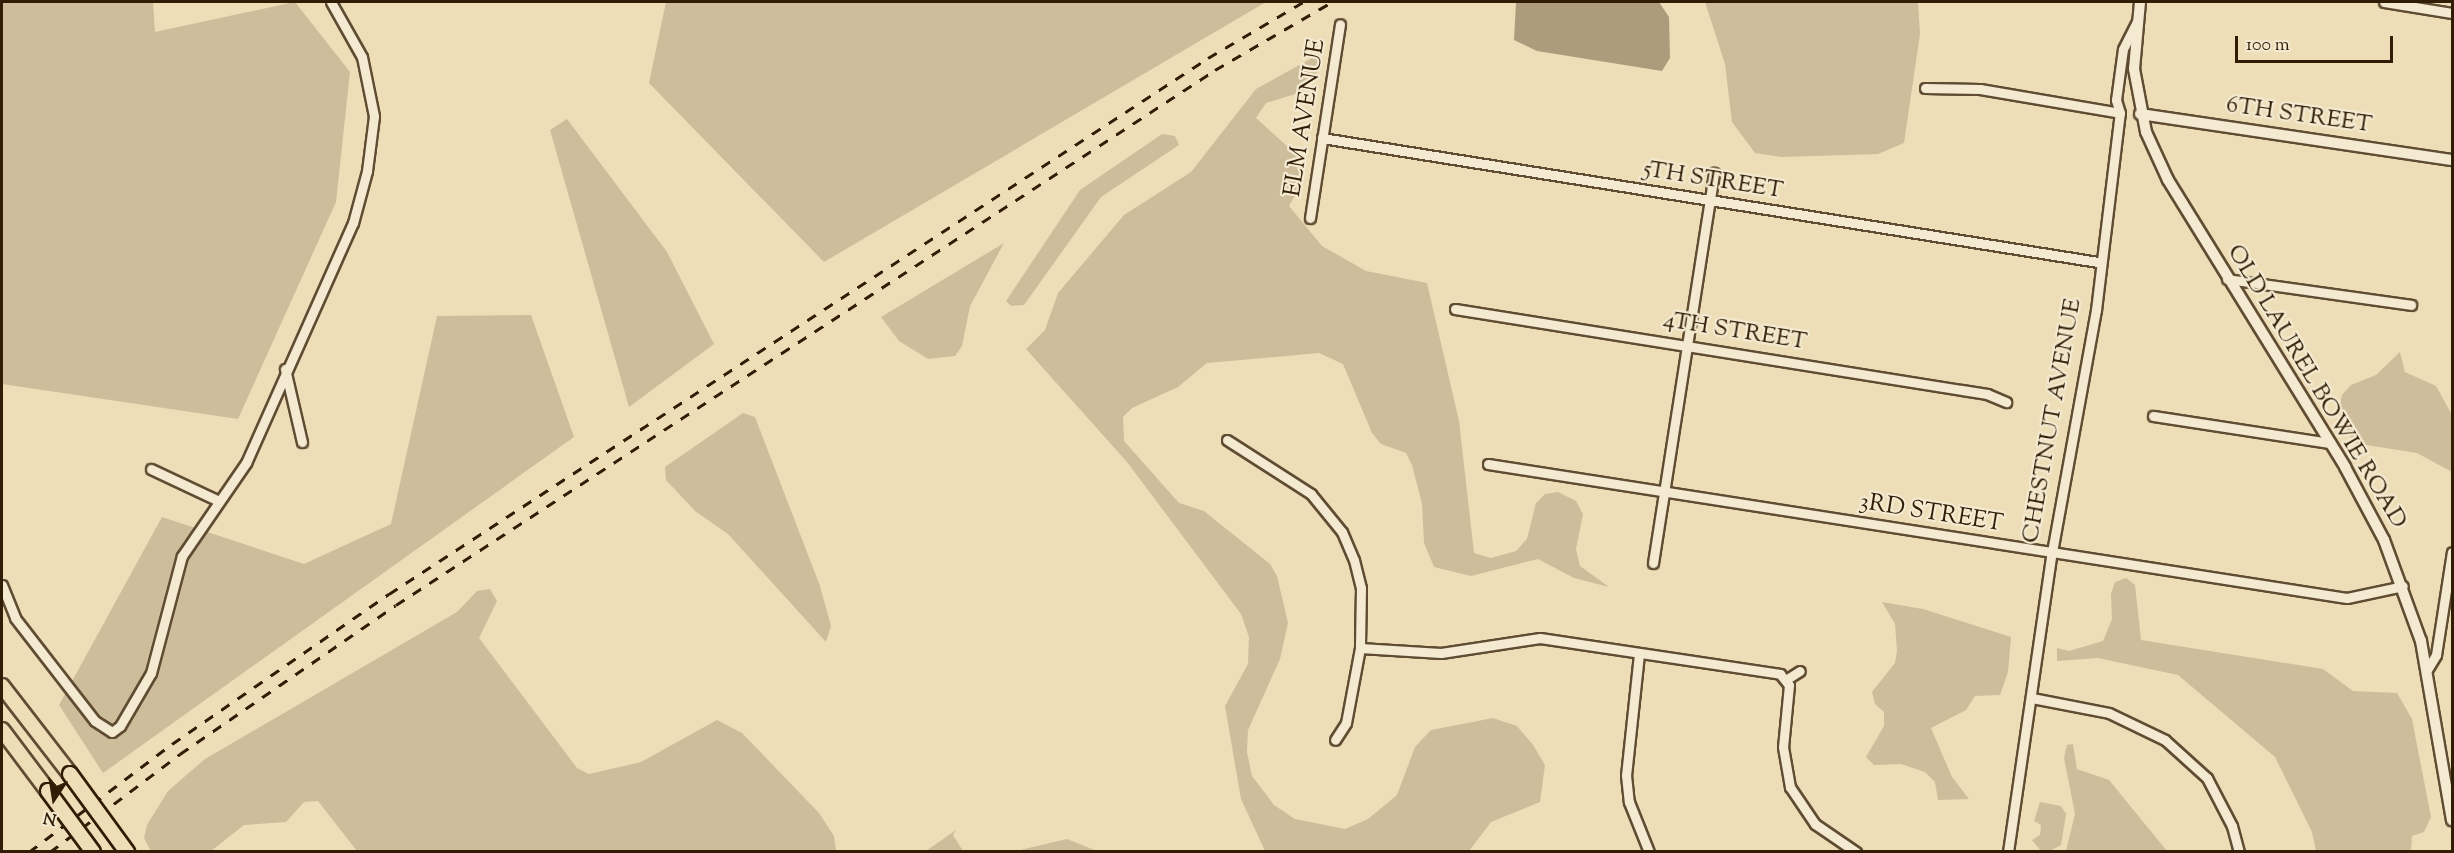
<!DOCTYPE html>
<html>
<head>
<meta charset="utf-8">
<style>
  body { margin:0 }
  #map { position:relative; width:2454px; height:853px; overflow:hidden; background:#eddeb8; font-family:"Sorts Mill Goudy",serif }
  div>[style] { position:absolute }
  .green>* { inset:0; background:#cdbd9a }
  .water>* { inset:0; background:#ad9c7b }
  .roads { filter:drop-shadow(2px 0 #604c32) drop-shadow(-2px 0 #604c32) drop-shadow(0 2px #604c32) drop-shadow(0 -2px #604c32) }
  .minor>* { height:9px; margin:-4.5px; padding:0 4.5px; transform-origin:4.5px; border-radius:4.5px; background:#f3ead1 }
  .tertiary>* { height:10px; margin:-5px; padding:0 5px; transform-origin:5px; border-radius:5px; background:#f3ead1 }
  .primary>* { height:14px; margin:-7px; padding:0 7px; transform-origin:7px; border-radius:7px; background:#eddeb8 }
  .rail>* { height:3px; margin-top:-1.5px; transform-origin:0; background:repeating-linear-gradient(90deg,#311c05 0 10px,transparent 0 20px) }
  .bridges { filter:drop-shadow(2px 0 #311c05) drop-shadow(-2px 0 #311c05) drop-shadow(0 2px #311c05) drop-shadow(0 -2px #311c05) }
  .primary-bridge>* { height:14px; margin:-7px; padding:0 7px; transform-origin:7px; border-radius:7px; background:#eddeb8 }
  span { translate:-50% -50%; white-space:nowrap; text-align:center; line-height:1.15; -webkit-text-stroke:4.5px #f3ead1; paint-order:stroke }
  .street-label { font-size:24px; color:#311c05 }
  .frame { position:absolute; inset:0; border:3px solid #311c05; pointer-events:none }
  .north { position:absolute; left:24px; top:769px; width:60px; height:60px; -webkit-text-stroke:4px #f3ead1; paint-order:stroke; rotate:192deg; font-size:16px; font-weight:700; line-height:24px; text-align:center; color:#311c05 }
  .north::after { content:''; display:block; margin:auto; width:21px; height:27px; background:#311c05; clip-path:polygon(50% 0,100% 100%,50% 72%,0 100%) }
  .scale { position:absolute; left:2235px; top:36px; width:158px; height:27px; box-sizing:border-box; border:3px solid #311c05; border-top:0; padding-left:8px; font-size:18px; line-height:21px; white-space:nowrap; color:#311c05; -webkit-text-stroke:4px #f3ead1; paint-order:stroke }
</style>
</head>
<body>
<div id="map">
  <div class="green">
    <i style="clip-path:polygon(2px 2px,153px 2px,155px 32px,295px 2px,350px 72px,336px 202px,238px 419px,2px 384px)"></i>
    <i style="clip-path:polygon(666px 2px,1266px 2px,824px 262px,649px 83px)"></i>
    <i style="clip-path:polygon(1705px 2px,1918px 2px,1920px 34px,1904px 143px,1878px 154px,1782px 157px,1755px 153px,1732px 122px,1725px 64px)"></i>
    <i style="clip-path:polygon(1321px 53px,1317px 72px,1302px 92px,1266px 103px,1256px 118px,1298px 156px,1303px 181px,1289px 206px,1322px 246px,1366px 271px,1427px 283px,1459px 421px,1474px 553px,1491px 558px,1516px 551px,1527px 539px,1536px 503px,1545px 494px,1558px 492px,1576px 501px,1583px 514px,1576px 549px,1580px 566px,1609px 587px,1574px 578px,1538px 559px,1471px 576px,1434px 567px,1424px 543px,1422px 504px,1412px 465px,1406px 453px,1381px 444px,1372px 433px,1343px 364px,1319px 353px,1207px 363px,1178px 387px,1132px 408px,1123px 417px,1124px 441px,1179px 503px,1204px 511px,1270px 564px,1277px 576px,1288px 623px,1280px 659px,1248px 730px,1247px 752px,1252px 776px,1274px 805px,1295px 819px,1345px 829px,1368px 819px,1397px 795px,1415px 747px,1431px 730px,1493px 718px,1517px 726px,1533px 745px,1545px 765px,1540px 802px,1491px 822px,1469px 851px,1265px 851px,1241px 799px,1225px 706px,1248px 664px,1249px 637px,1241px 614px,1127px 462px,1026px 349px,1045px 330px,1058px 293px,1124px 215px,1191px 172px,1256px 89px)"></i>
    <i style="clip-path:polygon(567px 119px,667px 252px,714px 344px,629px 407px,550px 130px)"></i>
    <i style="clip-path:polygon(1162px 134px,1175px 136px,1179px 145px,1101px 197px,1024px 305px,1011px 306px,1006px 301px,1080px 190px)"></i>
    <i style="clip-path:polygon(1004px 243px,970px 306px,962px 346px,955px 356px,928px 359px,899px 341px,881px 317px)"></i>
    <i style="clip-path:polygon(531px 315px,574px 437px,103px 773px,59px 705px,162px 517px,304px 564px,391px 524px,437px 316px)"></i>
    <i style="clip-path:polygon(2400px 352px,2405px 372px,2436px 386px,2452px 415px,2452px 472px,2417px 453px,2354px 443px,2338px 414px,2342px 395px,2351px 385px,2376px 375px)"></i>
    <i style="clip-path:polygon(743px 413px,755px 417px,820px 586px,831px 626px,826px 642px,728px 534px,695px 511px,666px 480px,665px 467px)"></i>
    <i style="clip-path:polygon(2126px 578px,2135px 585px,2141px 640px,2323px 669px,2353px 691px,2397px 693px,2412px 719px,2431px 817px,2424px 832px,2412px 836px,2411px 851px,2316px 851px,2312px 832px,2275px 757px,2178px 675px,2098px 658px,2057px 661px,2057px 648px,2069px 651px,2103px 641px,2112px 619px,2111px 594px,2115px 582px)"></i>
    <i style="clip-path:polygon(490px 589px,497px 601px,479px 638px,577px 768px,589px 774px,641px 762px,717px 720px,742px 733px,819px 813px,834px 836px,836px 850px,357px 851px,318px 801px,304px 802px,286px 822px,244px 825px,211px 851px,151px 851px,144px 838px,147px 825px,168px 791px,205px 759px,457px 612px,477px 591px)"></i>
    <i style="clip-path:polygon(1882px 602px,1923px 609px,2011px 637px,2008px 672px,2000px 695px,1975px 696px,1966px 710px,1931px 728px,1952px 777px,1969px 799px,1938px 800px,1935px 782px,1925px 772px,1901px 764px,1874px 765px,1866px 757px,1884px 726px,1884px 712px,1875px 704px,1872px 692px,1895px 663px,1897px 651px,1895px 624px)"></i>
    <i style="clip-path:polygon(2073px 744px,2077px 769px,2109px 780px,2167px 851px,2066px 851px,2075px 814px,2064px 758px,2067px 745px)"></i>
    <i style="clip-path:polygon(2040px 802px,2061px 806px,2066px 814px,2061px 845px,2050px 851px,2041px 851px,2032px 840px,2040px 835px,2041px 825px,2034px 821px)"></i>
    <i style="clip-path:polygon(956px 830px,953px 835px,963px 851px,926px 851px)"></i>
    <i style="clip-path:polygon(1067px 839px,1097px 851px,1015px 851px,1016px 851px)"></i>
  </div>
  <div class="water">
    <i style="clip-path:polygon(1516px 2px,1659px 2px,1669px 17px,1670px 58px,1662px 71px,1537px 51px,1514px 40px)"></i>
  </div>
  <div class="roads">
    <div class="minor">
      <i style="left:2384px;top:2px;width:69px;rotate:9.2deg"></i>
      <i style="left:1925px;top:88px;width:55px;rotate:1deg"></i>
      <i style="left:1980px;top:89px;width:142px;rotate:9.7deg"></i>
      <i style="left:1322px;top:138px;width:786px;rotate:9.08deg"></i>
      <i style="left:1310px;top:218px;width:196px;rotate:-81.2deg"></i>
      <i style="left:2227px;top:279px;width:186px;rotate:8deg"></i>
      <i style="left:1455px;top:309px;width:539px;rotate:9.08deg"></i>
      <i style="left:1987px;top:394px;width:21px;rotate:23deg"></i>
      <i style="left:285px;top:369px;width:75px;rotate:76.9deg"></i>
      <i style="left:2153px;top:416px;width:179px;rotate:8.7deg"></i>
      <i style="left:1227px;top:440px;width:100px;rotate:32.7deg"></i>
      <i style="left:1311px;top:494px;width:49px;rotate:50.8deg"></i>
      <i style="left:1342px;top:532px;width:30px;rotate:67deg"></i>
      <i style="left:1354px;top:560px;width:29px;rotate:76deg"></i>
      <i style="left:1361px;top:588px;width:60px;rotate:91deg"></i>
      <i style="left:1360px;top:648px;width:76px;rotate:100.6deg"></i>
      <i style="left:1346px;top:723px;width:20px;rotate:123deg"></i>
      <i style="left:1488px;top:464px;width:869px;rotate:8.87deg"></i>
      <i style="left:2347px;top:598px;width:57px;rotate:-12.1deg"></i>
      <i style="left:151px;top:469px;width:75px;rotate:25.2deg"></i>
      <i style="left:1653px;top:563px;width:395px;rotate:-81.1deg"></i>
      <i style="left:2px;top:585px;width:35px;rotate:68deg"></i>
      <i style="left:15px;top:618px;width:130px;rotate:52.2deg"></i>
      <i style="left:95px;top:721px;width:20px;rotate:33deg"></i>
      <i style="left:112px;top:732px;width:10px;rotate:-37deg"></i>
      <i style="left:120px;top:726px;width:61px;rotate:-59.7deg"></i>
      <i style="left:151px;top:673px;width:121px;rotate:-75.2deg"></i>
      <i style="left:182px;top:556px;width:113px;rotate:-55.5deg"></i>
      <i style="left:246px;top:463px;width:263px;rotate:-66deg"></i>
      <i style="left:353px;top:223px;width:54px;rotate:-74.9deg"></i>
      <i style="left:367px;top:171px;width:55px;rotate:-82.7deg"></i>
      <i style="left:374px;top:116px;width:60px;rotate:-101.5deg"></i>
      <i style="left:362px;top:57px;width:63px;rotate:-119.4deg"></i>
      <i style="left:1360px;top:648px;width:81px;rotate:3.5deg"></i>
      <i style="left:1441px;top:653px;width:100px;rotate:-8.6deg"></i>
      <i style="left:1540px;top:638px;width:243px;rotate:8.5deg"></i>
      <i style="left:1780px;top:674px;width:14px;rotate:51deg"></i>
      <i style="left:1789px;top:685px;width:62px;rotate:95.5deg"></i>
      <i style="left:1783px;top:747px;width:41px;rotate:80.1deg"></i>
      <i style="left:1790px;top:787px;width:45px;rotate:56deg"></i>
      <i style="left:1815px;top:824px;width:50px;rotate:34.3deg"></i>
      <i style="left:1639px;top:654px;width:122px;rotate:96.1deg"></i>
      <i style="left:1626px;top:775px;width:27px;rotate:84deg"></i>
      <i style="left:1629px;top:802px;width:54px;rotate:68.2deg"></i>
      <i style="left:2427px;top:670px;width:17px;rotate:-59deg"></i>
      <i style="left:2436px;top:655px;width:104px;rotate:-81.2deg"></i>
      <i style="left:1787px;top:679px;width:15px;rotate:-32deg"></i>
      <i style="left:2032px;top:698px;width:78px;rotate:11deg"></i>
      <i style="left:2109px;top:713px;width:62px;rotate:25.7deg"></i>
      <i style="left:2165px;top:740px;width:57px;rotate:42.1deg"></i>
      <i style="left:2207px;top:778px;width:54px;rotate:62.5deg"></i>
      <i style="left:2232px;top:826px;width:27px;rotate:75deg"></i>
      <i style="left:2008px;top:852px;width:303px;rotate:-81.7deg"></i>
      <i style="left:2052px;top:552px;width:246px;rotate:-79.7deg"></i>
      <i style="left:2096px;top:310px;width:198px;rotate:-83.1deg"></i>
      <i style="left:2120px;top:113px;width:14px;rotate:-107deg"></i>
      <i style="left:2116px;top:100px;width:51px;rotate:-82.2deg"></i>
      <i style="left:2123px;top:49px;width:31px;rotate:-63deg"></i>
    </div>
    <div class="tertiary">
      <i style="left:2140px;top:2px;width:67px;rotate:95.1deg"></i>
      <i style="left:2134px;top:69px;width:64px;rotate:79.2deg"></i>
      <i style="left:2146px;top:132px;width:53px;rotate:65.4deg"></i>
      <i style="left:2168px;top:180px;width:337px;rotate:58.3deg"></i>
      <i style="left:2345px;top:467px;width:83px;rotate:61.9deg"></i>
      <i style="left:2384px;top:540px;width:108px;rotate:69.9deg"></i>
      <i style="left:2421px;top:641px;width:182px;rotate:80.2deg"></i>
      <i style="left:2140px;top:114px;width:315px;rotate:8.4deg"></i>
    </div>
    <div class="primary">
      <i style="left:2px;top:686px;width:111px;rotate:52.3deg"></i>
      <i style="left:2px;top:730px;width:76px;rotate:53deg"></i>
    </div>
  </div>
  <div class="rail">
    <i style="left:29px;top:852px;width:179px;rotate:-37.1deg"></i>
    <i style="left:172px;top:744px;width:264px;rotate:-34.7deg"></i>
    <i style="left:389px;top:594px;width:979px;rotate:-33.2deg"></i>
    <i style="left:1208px;top:58px;width:110px;rotate:-30.5deg"></i>
    <i style="left:50px;top:852px;width:163px;rotate:-37deg"></i>
    <i style="left:180px;top:754px;width:262px;rotate:-34.6deg"></i>
    <i style="left:396px;top:605px;width:978px;rotate:-33.15deg"></i>
    <i style="left:1215px;top:70px;width:135px;rotate:-30.2deg"></i>
  </div>
  <div class="bridges">
    <div class="primary-bridge">
      <i style="left:70px;top:774px;width:97px;rotate:53.8deg"></i>
      <i style="left:48px;top:791px;width:76px;rotate:53.6deg"></i>
    </div>
  </div>
  <div class="street-label">
    <span style="left:2299px;top:116px;rotate:8deg">6TH STREET</span>
    <span style="left:1306px;top:118px;rotate:-81deg">ELM AVENUE</span>
    <span style="left:1713px;top:181px;rotate:9deg">5TH STREET</span>
    <span style="left:1735px;top:332px;rotate:9deg">4TH STREET</span>
    <span style="left:2316px;top:387px;rotate:59deg">OLD LAUREL BOWIE ROAD</span>
    <span style="left:2053px;top:421px;rotate:-80deg">CHESTNUT AVENUE</span>
    <span style="left:1931px;top:514px;rotate:9deg">3RD STREET</span>
  </div>
  <div class="frame"></div>
  <div class="north">N</div>
  <div class="scale">100 m</div>
</div>
</body>
</html>
